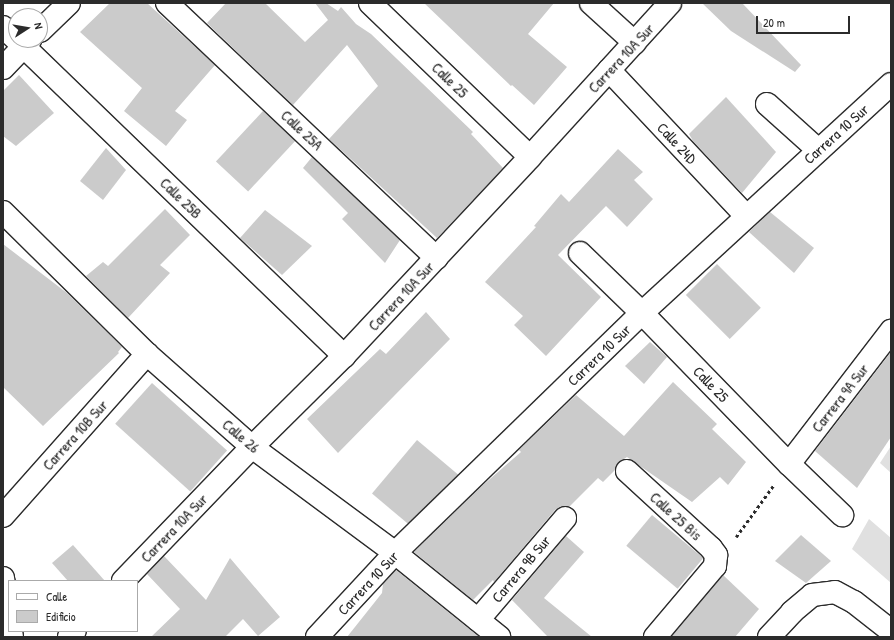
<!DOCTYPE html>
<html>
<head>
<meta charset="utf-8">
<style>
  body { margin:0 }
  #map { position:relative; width:894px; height:640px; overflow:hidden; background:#fff; font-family:"Patrick Hand",sans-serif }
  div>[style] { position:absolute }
  .green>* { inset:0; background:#e0e0e0 }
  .building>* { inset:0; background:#cbcbcb; transform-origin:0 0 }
  .path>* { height:2.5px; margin-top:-1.25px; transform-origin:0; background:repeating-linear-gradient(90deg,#2b2b2b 0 3px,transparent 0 6px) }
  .roads { filter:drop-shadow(1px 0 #2b2b2b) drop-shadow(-1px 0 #2b2b2b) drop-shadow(0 1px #2b2b2b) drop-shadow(0 -1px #2b2b2b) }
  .minor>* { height:22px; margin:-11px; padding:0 11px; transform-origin:11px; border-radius:11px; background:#fff }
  span { translate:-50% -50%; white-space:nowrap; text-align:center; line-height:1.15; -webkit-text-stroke:3.5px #fff; paint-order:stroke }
  .street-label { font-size:15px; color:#2b2b2b }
  .frame { position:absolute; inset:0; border:4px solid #2b2b2b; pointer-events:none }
  .legend { position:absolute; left:8px; top:580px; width:130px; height:52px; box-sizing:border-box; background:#fff; border:1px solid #aaa; margin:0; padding:5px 7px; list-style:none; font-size:12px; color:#2b2b2b }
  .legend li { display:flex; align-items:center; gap:8px; height:20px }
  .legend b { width:20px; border:1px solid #aaa }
  .north { position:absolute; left:8px; top:8px; width:40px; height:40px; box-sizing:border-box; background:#fff; border:1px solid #aaa; border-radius:50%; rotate:78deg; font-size:11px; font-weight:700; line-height:16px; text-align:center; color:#2b2b2b }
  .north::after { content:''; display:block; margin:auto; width:14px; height:18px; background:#2b2b2b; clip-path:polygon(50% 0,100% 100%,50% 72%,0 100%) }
  .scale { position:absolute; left:756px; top:16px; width:94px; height:18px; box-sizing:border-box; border:2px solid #2b2b2b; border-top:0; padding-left:5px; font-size:12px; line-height:14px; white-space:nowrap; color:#2b2b2b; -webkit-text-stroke:3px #fff; paint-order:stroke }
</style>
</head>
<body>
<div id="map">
  <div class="green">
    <i style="clip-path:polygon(891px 446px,891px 473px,880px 463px)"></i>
    <i style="clip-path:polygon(869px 519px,891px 538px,891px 583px,852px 549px)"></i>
  </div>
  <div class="building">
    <i style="clip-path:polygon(110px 3px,147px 3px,215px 65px,175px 111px,187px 120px,166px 146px,124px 111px,142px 88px,80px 32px)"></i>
    <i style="clip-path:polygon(226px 3px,265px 3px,305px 42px,328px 20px,315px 3px,326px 3px,338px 11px,341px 7px,356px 24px,371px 34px,473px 132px,471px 134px,503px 168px,437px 238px,329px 139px,378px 86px,347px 45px,293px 105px,207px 23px)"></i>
    <i style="clip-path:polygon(424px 3px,554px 3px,528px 34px,567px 67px,534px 105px,512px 85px,511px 86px)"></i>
    <i style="clip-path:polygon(702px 3px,742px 3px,801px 65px,795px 72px,731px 31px)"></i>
    <i style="clip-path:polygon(19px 75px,54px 113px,16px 146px,3px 136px,3px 91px)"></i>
    <i style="clip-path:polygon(726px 97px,776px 152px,742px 193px,693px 141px,689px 134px)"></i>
    <i style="left:263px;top:111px;width:44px;height:69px;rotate:43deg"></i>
    <i style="clip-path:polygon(106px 148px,126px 170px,103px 200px,80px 181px)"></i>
    <i style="clip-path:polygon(618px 149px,643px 172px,634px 180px,653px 199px,627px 227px,606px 206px,558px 255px,601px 297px,546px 356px,514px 325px,523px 316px,485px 282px,536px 227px,534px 226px,561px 194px,569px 202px)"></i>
    <i style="clip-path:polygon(312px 157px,400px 240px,385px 263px,342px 219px,348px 213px,303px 168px)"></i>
    <i style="clip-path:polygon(165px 209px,190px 235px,160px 265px,170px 273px,128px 318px,86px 276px,103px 262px,108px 266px)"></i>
    <i style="clip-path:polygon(265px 210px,312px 246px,282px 275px,240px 238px)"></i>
    <i style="clip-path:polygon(770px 212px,814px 248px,794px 273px,749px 232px)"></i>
    <i style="clip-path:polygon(3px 244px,67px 293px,122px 347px,118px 352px,119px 353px,43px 426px,3px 387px)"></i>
    <i style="left:717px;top:264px;width:62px;height:44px;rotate:45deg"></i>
    <i style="clip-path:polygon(426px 312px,450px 339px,338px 453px,307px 419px,380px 349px,386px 354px)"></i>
    <i style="clip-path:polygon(650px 342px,667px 357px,644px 384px,625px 366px)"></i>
    <i style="clip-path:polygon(891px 352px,891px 437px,857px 488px,815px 451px)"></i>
    <i style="clip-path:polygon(673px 382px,717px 424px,712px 429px,746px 462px,728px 485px,720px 477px,692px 502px,627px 457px,618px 463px,615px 470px,603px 482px,598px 478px,569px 507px,561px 506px,555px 510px,494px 582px,493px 580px,473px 600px,414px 552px,482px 486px,521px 452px,519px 450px,576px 395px,624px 436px)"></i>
    <i style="left:152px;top:383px;width:101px;height:55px;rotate:42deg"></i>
    <i style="left:417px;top:440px;width:54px;height:70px;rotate:40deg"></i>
    <i style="left:652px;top:515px;width:67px;height:40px;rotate:40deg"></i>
    <i style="clip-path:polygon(801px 535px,831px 561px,806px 583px,775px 561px)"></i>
    <i style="clip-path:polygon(566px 536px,584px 552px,544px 598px,592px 637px,548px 637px,512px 600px)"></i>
    <i style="clip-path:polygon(73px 545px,105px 581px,68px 581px,52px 563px)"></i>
    <i style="clip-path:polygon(164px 556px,206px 600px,230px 558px,280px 617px,258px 636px,243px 619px,225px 637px,151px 637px,180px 609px,147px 574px)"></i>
    <i style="clip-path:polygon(396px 570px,479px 637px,347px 637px,382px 593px,383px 584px)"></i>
    <i style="clip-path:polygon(723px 575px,759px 609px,735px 637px,671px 637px)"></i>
  </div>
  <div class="path">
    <i style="left:736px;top:537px;width:63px;rotate:-54deg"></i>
  </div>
  <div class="roads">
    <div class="minor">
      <i style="left:167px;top:3px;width:371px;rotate:43.4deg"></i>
      <i style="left:370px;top:3px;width:222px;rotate:43.9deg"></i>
      <i style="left:591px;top:3px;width:59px;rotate:42.3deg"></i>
      <i style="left:3px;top:27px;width:18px;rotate:43deg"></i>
      <i style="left:40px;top:31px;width:40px;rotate:-44deg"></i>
      <i style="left:17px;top:40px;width:455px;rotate:44deg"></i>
      <i style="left:3px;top:68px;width:39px;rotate:-46deg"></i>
      <i style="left:609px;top:70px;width:200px;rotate:46.8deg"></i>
      <i style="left:767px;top:104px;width:69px;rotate:42deg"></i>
      <i style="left:3px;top:212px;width:202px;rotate:44.6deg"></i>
      <i style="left:147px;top:354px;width:140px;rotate:41.5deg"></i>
      <i style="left:252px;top:447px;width:178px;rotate:36.5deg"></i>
      <i style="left:395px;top:553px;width:134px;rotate:38.9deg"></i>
      <i style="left:580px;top:253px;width:86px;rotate:44.1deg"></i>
      <i style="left:642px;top:313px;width:211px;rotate:45.8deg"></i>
      <i style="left:789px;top:464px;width:74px;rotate:43.9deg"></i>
      <i style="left:789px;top:464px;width:168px;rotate:-52.5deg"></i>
      <i style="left:627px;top:471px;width:114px;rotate:42.5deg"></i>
      <i style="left:711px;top:548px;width:9px;rotate:54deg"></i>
      <i style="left:716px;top:555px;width:11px;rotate:95deg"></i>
      <i style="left:715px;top:566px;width:93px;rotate:130.2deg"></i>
      <i style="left:3px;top:516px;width:217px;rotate:-48.4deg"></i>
      <i style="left:3px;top:578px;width:39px;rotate:81deg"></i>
      <i style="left:123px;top:581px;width:186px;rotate:-46.1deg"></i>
      <i style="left:252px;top:447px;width:129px;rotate:-44.7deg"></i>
      <i style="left:344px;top:356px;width:272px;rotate:-46.9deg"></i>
      <i style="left:530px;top:157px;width:208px;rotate:-47.7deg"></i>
      <i style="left:478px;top:620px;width:134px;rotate:-49.5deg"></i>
      <i style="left:11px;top:631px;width:6px;rotate:81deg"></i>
      <i style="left:69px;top:637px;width:8px;rotate:-45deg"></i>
      <i style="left:317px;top:637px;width:115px;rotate:-47.1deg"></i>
      <i style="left:395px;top:553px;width:344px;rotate:-44.2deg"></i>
      <i style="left:642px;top:313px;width:338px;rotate:-42.6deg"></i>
      <i style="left:769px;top:637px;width:34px;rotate:-47deg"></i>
      <i style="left:792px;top:612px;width:26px;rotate:-40deg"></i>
      <i style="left:812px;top:595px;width:23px;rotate:-7deg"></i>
      <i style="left:835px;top:592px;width:21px;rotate:28deg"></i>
      <i style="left:854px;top:602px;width:47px;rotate:38.1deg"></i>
    </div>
  </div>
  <div class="street-label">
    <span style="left:621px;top:58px;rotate:-47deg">Carrera 10A Sur</span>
    <span style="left:450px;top:80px;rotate:44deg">Calle 25</span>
    <span style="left:302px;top:130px;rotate:43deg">Calle 25A</span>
    <span style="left:836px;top:134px;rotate:-42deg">Carrera 10 Sur</span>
    <span style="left:677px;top:143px;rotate:47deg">Calle 24D</span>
    <span style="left:181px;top:198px;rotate:44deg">Calle 25B</span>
    <span style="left:401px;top:296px;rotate:-47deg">Carrera 10A Sur</span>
    <span style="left:599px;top:355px;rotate:-44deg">Carrera 10 Sur</span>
    <span style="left:711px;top:384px;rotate:46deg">Calle 25</span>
    <span style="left:840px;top:398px;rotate:-52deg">Carrera 9A Sur</span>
    <span style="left:75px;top:435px;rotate:-48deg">Carrera 10B Sur</span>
    <span style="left:241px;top:436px;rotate:40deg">Calle 26</span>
    <span style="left:676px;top:516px;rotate:42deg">Calle 25 Bis</span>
    <span style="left:174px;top:528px;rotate:-46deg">Carrera 10A Sur</span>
    <span style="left:521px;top:569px;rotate:-50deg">Carrera 9B Sur</span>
    <span style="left:368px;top:583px;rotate:-47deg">Carrera 10 Sur</span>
  </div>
  <div class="frame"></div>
  <ul class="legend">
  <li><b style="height:5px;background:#fff"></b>Calle</li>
  <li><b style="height:11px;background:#cbcbcb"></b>Edificio</li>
  </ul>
  <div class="north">N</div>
  <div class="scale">20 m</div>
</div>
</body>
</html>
